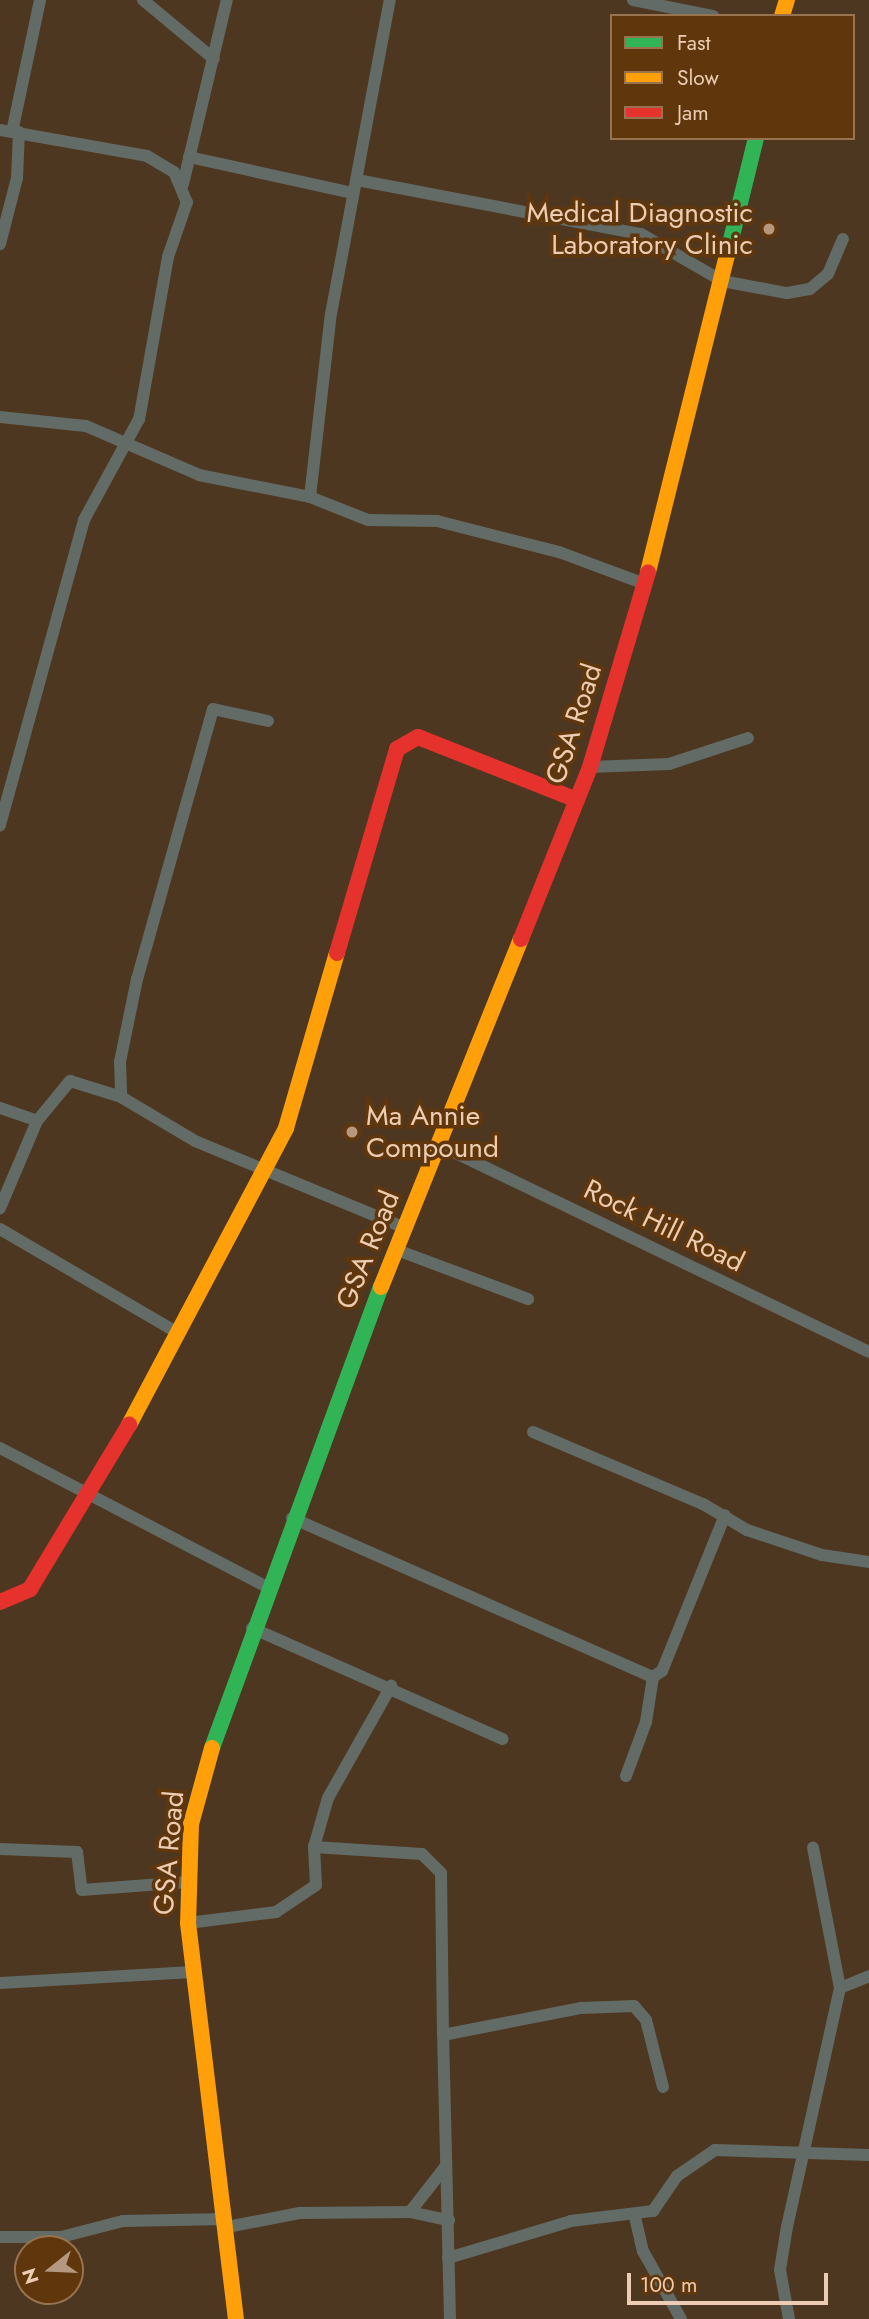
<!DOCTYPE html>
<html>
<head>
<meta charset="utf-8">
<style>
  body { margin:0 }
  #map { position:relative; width:869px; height:2319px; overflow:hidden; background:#4d3720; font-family:Jost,sans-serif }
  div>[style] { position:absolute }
  .street>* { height:12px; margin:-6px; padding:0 6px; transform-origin:6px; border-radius:6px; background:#626b65 }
  .fast>* { height:16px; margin:-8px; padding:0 8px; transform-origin:8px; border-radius:8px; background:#30b455 }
  .slow>* { height:16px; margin:-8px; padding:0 8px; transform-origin:8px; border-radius:8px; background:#ff9f0a }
  .jam>* { height:16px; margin:-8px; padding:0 8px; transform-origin:8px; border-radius:8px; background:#e5322d }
  .dots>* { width:19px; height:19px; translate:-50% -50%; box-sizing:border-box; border:4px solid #60370d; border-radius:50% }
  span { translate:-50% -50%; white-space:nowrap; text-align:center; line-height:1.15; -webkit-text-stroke:7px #60370d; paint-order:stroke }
  .poi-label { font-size:28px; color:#eccdb3 }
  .right { translate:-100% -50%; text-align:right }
  .left { translate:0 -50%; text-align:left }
  .street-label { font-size:28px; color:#eccdb3 }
  .legend { position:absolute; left:610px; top:14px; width:245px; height:126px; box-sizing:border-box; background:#60370d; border:2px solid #98734f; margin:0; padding:9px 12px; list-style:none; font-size:21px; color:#eccdb3 }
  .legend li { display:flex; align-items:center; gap:14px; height:35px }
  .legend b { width:35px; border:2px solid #98734f }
  .north { position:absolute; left:14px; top:2235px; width:70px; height:70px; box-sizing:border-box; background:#60370d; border:2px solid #98734f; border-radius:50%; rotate:252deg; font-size:19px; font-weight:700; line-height:28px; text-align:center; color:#eccdb3 }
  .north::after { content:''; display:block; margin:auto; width:24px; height:32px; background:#b49880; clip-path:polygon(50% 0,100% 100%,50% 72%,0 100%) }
  .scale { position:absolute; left:627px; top:2273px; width:201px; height:32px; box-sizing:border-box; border:4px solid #eccdb3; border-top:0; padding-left:9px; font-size:21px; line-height:24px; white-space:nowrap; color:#eccdb3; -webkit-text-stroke:5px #60370d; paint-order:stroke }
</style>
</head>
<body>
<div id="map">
  <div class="street">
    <i style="left:143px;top:0;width:92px;rotate:39.7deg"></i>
    <i style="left:633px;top:0;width:82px;rotate:11.3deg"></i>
    <i style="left:0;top:130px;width:149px;rotate:10deg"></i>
    <i style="left:147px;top:156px;width:31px;rotate:31deg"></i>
    <i style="left:174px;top:172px;width:33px;rotate:67deg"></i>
    <i style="left:187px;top:202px;width:58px;rotate:109.1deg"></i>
    <i style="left:168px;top:257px;width:165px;rotate:100.1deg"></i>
    <i style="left:139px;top:419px;width:115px;rotate:118.6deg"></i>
    <i style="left:84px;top:520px;width:317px;rotate:105.4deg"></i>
    <i style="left:12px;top:132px;width:135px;rotate:-78deg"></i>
    <i style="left:189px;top:157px;width:168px;rotate:12.4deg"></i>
    <i style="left:357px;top:180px;width:289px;rotate:10.8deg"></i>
    <i style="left:641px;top:234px;width:94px;rotate:30.1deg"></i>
    <i style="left:722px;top:281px;width:66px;rotate:10.5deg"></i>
    <i style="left:787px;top:293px;width:23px;rotate:-10deg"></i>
    <i style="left:810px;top:289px;width:23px;rotate:-40deg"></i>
    <i style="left:828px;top:274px;width:38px;rotate:-67deg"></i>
    <i style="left:183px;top:184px;width:189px;rotate:-76.6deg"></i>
    <i style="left:0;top:244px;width:68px;rotate:-75.6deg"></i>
    <i style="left:17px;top:178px;width:46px;rotate:-87.5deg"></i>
    <i style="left:0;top:417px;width:86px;rotate:6deg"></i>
    <i style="left:86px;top:426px;width:123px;rotate:23.4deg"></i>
    <i style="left:199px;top:475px;width:113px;rotate:11.2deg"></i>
    <i style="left:310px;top:497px;width:184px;rotate:-83.5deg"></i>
    <i style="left:331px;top:314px;width:319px;rotate:-79.4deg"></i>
    <i style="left:310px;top:497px;width:62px;rotate:21.6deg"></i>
    <i style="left:368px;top:520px;width:69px;rotate:0.8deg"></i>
    <i style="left:437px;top:521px;width:126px;rotate:14.3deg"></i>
    <i style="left:559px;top:552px;width:92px;rotate:20.4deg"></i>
    <i style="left:268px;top:721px;width:56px;rotate:-167.7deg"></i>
    <i style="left:213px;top:709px;width:280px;rotate:105.7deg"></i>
    <i style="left:137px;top:979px;width:85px;rotate:101.6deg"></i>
    <i style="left:120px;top:1062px;width:35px;rotate:88deg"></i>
    <i style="left:121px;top:1097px;width:86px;rotate:30.7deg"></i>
    <i style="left:195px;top:1141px;width:227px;rotate:22.5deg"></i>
    <i style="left:590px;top:767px;width:79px;rotate:-2.2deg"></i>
    <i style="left:669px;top:764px;width:83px;rotate:-18.2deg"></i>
    <i style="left:0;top:1108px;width:39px;rotate:19deg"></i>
    <i style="left:37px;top:1121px;width:95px;rotate:113deg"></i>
    <i style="left:37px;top:1121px;width:52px;rotate:-50.5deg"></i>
    <i style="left:70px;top:1081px;width:53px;rotate:17.4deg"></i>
    <i style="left:439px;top:1145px;width:477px;rotate:25.7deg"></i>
    <i style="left:0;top:1229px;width:206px;rotate:30.3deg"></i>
    <i style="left:397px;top:1250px;width:140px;rotate:20.5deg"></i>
    <i style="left:533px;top:1432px;width:185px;rotate:23deg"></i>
    <i style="left:703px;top:1504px;width:51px;rotate:30.6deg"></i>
    <i style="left:747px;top:1530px;width:79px;rotate:18.4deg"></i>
    <i style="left:822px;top:1555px;width:48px;rotate:8.5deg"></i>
    <i style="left:0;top:1448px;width:301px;rotate:27.5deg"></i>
    <i style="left:292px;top:1518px;width:394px;rotate:23.8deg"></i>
    <i style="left:653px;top:1677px;width:11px;rotate:-34deg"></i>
    <i style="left:662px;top:1671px;width:168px;rotate:-68deg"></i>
    <i style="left:252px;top:1628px;width:274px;rotate:23.9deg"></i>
    <i style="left:626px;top:1776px;width:58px;rotate:-69.7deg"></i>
    <i style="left:646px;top:1722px;width:46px;rotate:-81.2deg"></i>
    <i style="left:314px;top:1847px;width:108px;rotate:3.7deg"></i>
    <i style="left:422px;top:1854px;width:27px;rotate:45deg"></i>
    <i style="left:441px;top:1873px;width:162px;rotate:89.3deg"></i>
    <i style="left:0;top:1849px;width:77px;rotate:2.2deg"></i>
    <i style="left:77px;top:1852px;width:38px;rotate:83deg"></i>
    <i style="left:82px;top:1890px;width:106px;rotate:-4.3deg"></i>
    <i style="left:188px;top:1923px;width:89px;rotate:-7.1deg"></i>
    <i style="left:276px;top:1912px;width:48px;rotate:-34deg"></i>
    <i style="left:316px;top:1885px;width:38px;rotate:-93deg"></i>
    <i style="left:314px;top:1847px;width:51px;rotate:-74.1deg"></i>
    <i style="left:328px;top:1798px;width:129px;rotate:-60.6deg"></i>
    <i style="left:0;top:1983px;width:193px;rotate:-3.3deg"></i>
    <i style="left:840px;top:1988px;width:31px;rotate:-22deg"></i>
    <i style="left:410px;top:2212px;width:40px;rotate:12deg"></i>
    <i style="left:635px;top:2217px;width:35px;rotate:77deg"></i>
    <i style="left:643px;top:2251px;width:78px;rotate:60.8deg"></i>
    <i style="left:227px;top:2227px;width:74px;rotate:-10.9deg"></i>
    <i style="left:300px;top:2213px;width:110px;rotate:-0.5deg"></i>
    <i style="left:410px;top:2212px;width:58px;rotate:-52deg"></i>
    <i style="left:0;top:2237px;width:61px"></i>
    <i style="left:61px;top:2237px;width:64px;rotate:-14.5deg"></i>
    <i style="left:123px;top:2221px;width:103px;rotate:-1.1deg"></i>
    <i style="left:448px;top:2258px;width:128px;rotate:-16.7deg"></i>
    <i style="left:571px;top:2221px;width:83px;rotate:-7deg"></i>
    <i style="left:653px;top:2211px;width:42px;rotate:-55.6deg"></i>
    <i style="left:677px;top:2176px;width:46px;rotate:-34.4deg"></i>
    <i style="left:715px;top:2150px;width:154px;rotate:1.9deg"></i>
    <i style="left:450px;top:2319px;width:284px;rotate:-91.4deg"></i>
    <i style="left:443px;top:2035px;width:141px;rotate:-11.1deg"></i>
    <i style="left:581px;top:2008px;width:53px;rotate:-2.2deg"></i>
    <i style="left:634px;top:2006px;width:18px;rotate:49deg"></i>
    <i style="left:646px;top:2020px;width:69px;rotate:75.8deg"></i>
    <i style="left:789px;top:2319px;width:50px;rotate:-100.4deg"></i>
    <i style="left:780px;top:2270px;width:44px;rotate:-80.8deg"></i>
    <i style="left:787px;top:2227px;width:245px;rotate:-77.5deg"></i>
    <i style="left:840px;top:1988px;width:143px;rotate:-100.9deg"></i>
  </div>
  <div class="fast">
    <i style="left:727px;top:256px;width:122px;rotate:-76.2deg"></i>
    <i style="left:212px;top:1748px;width:491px;rotate:-69.9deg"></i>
  </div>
  <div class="slow">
    <i style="left:782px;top:16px;width:17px;rotate:-73deg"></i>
    <i style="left:648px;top:572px;width:326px;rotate:-76deg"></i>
    <i style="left:381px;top:1287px;width:375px;rotate:-68.1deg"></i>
    <i style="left:129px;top:1425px;width:336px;rotate:-62.1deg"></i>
    <i style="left:286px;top:1128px;width:182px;rotate:-73.8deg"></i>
    <i style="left:212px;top:1748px;width:79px;rotate:105.4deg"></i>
    <i style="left:191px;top:1824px;width:99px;rotate:91.7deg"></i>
    <i style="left:188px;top:1923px;width:399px;rotate:83.1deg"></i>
  </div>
  <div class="jam">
    <i style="left:521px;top:939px;width:185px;rotate:-68.1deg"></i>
    <i style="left:590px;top:767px;width:203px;rotate:-73.4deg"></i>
    <i style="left:337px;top:953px;width:213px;rotate:-73.6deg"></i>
    <i style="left:397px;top:749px;width:24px;rotate:-30deg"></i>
    <i style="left:418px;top:737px;width:171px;rotate:21.6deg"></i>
    <i style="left:0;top:1602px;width:33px;rotate:-23deg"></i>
    <i style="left:30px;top:1589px;width:192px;rotate:-58.9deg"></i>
  </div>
  <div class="dots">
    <i style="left:769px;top:229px;background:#b49880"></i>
    <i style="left:352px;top:1132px;background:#b49880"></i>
  </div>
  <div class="poi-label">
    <span class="right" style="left:753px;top:229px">Medical Diagnostic<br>Laboratory Clinic</span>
    <span class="left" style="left:366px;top:1132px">Ma Annie<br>Compound</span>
  </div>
  <div class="street-label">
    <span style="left:574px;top:724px;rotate:-72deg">GSA Road</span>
    <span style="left:664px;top:1226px;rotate:26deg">Rock Hill Road</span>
    <span style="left:368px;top:1250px;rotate:-68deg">GSA Road</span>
    <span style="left:169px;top:1853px;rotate:-85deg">GSA Road</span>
  </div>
  <ul class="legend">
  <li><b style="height:9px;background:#30b455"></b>Fast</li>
  <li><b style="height:9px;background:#ff9f0a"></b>Slow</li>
  <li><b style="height:9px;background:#e5322d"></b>Jam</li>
  </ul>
  <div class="north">N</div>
  <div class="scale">100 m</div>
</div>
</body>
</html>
